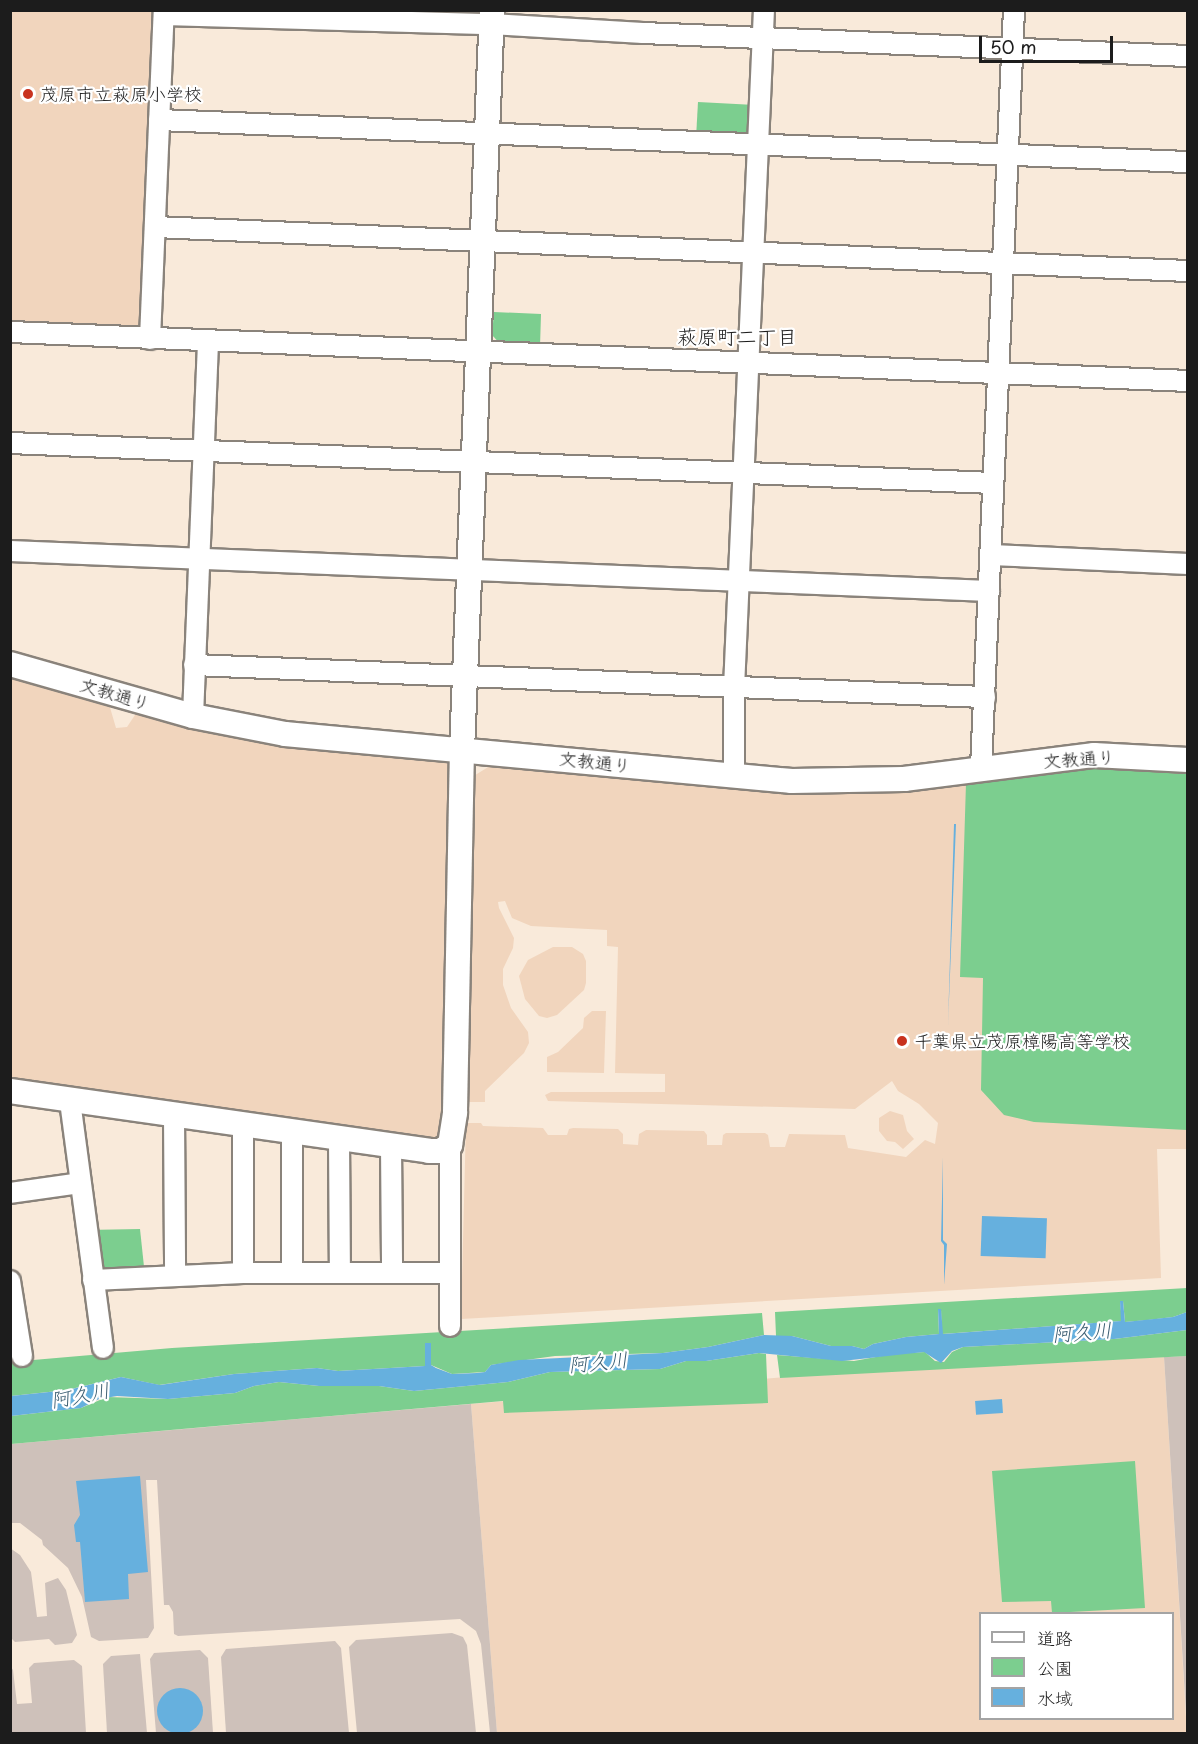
<!DOCTYPE html>
<html>
<head>
<meta charset="utf-8">
<style>
  body { margin:0 }
  #map { position:relative; width:1198px; height:1744px; overflow:hidden; background:#f9eada; font-family:"Playpen Sans","Klee One",sans-serif }
  div>[style] { position:absolute }
  .built>* { inset:0; background:#f1d5bd }
  .industrial>* { inset:0; background:#cec1ba }
  .green>* { inset:0; background:#7cce8f }
  .water>* { inset:0; background:#66b0de; transform-origin:0 0 }
  .round { border-radius:50% }
  .roads { filter:drop-shadow(2px 0 #8a837b) drop-shadow(-2px 0 #8a837b) drop-shadow(0 2px #8a837b) drop-shadow(0 -2px #8a837b) }
  .minor>* { height:20px; margin:-10px; padding:0 10px; transform-origin:10px; border-radius:10px; background:#fff }
  .tertiary>* { height:24px; margin:-12px; padding:0 12px; transform-origin:12px; border-radius:12px; background:#fff }
  .dots>* { width:16px; height:16px; translate:-50% -50%; box-sizing:border-box; border:3px solid #fff; border-radius:50% }
  span { translate:-50% -50%; white-space:nowrap; text-align:center; line-height:1.15; -webkit-text-stroke:4.5px #fff; paint-order:stroke }
  .poi-label { font-size:18px; color:#1c1c1c }
  .left { translate:0 -50%; text-align:left }
  .street-label { font-size:18px; color:#1c1c1c }
  .neighbourhood-label { font-size:20px; color:#1c1c1c }
  .water-label { font-size:20px; color:#3d5f73; font-style:italic }
  .frame { position:absolute; inset:0; border:12px solid #1c1c1c; pointer-events:none }
  .legend { position:absolute; left:979px; top:1612px; width:195px; height:108px; box-sizing:border-box; background:#fff; border:2px solid #a4a4a4; margin:0; padding:8px 10px; list-style:none; font-size:18px; color:#1c1c1c }
  .legend li { display:flex; align-items:center; gap:12px; height:30px }
  .legend b { width:30px; border:2px solid #a4a4a4 }
  .scale { position:absolute; left:979px; top:36px; width:134px; height:27px; box-sizing:border-box; border:3px solid #1c1c1c; border-top:0; padding-left:8px; font-size:18px; line-height:21px; white-space:nowrap; color:#1c1c1c; -webkit-text-stroke:4px #fff; paint-order:stroke }
</style>
</head>
<body>
<div id="map">
  <div class="built">
    <i style="clip-path:polygon(10px 11px,160px 11px,146px 323px,139px 332px,11px 325px)"></i>
    <i style="clip-path:polygon(10px 676px,109px 704px,116px 728px,127px 727px,137px 712px,445px 760px,450px 766px,444px 1130px,430px 1142px,11px 1080px)"></i>
    <i style="clip-path:polygon(498px 761px,645px 775px,1084px 765px,1187px 770px,1187px 1149px,1157px 1149px,1161px 1278px,461px 1319px,466px 1123px,481px 1123px,483px 1126px,543px 1128px,548px 1135px,567px 1135px,569px 1129px,573px 1128px,618px 1129px,623px 1134px,623px 1144px,638px 1145px,639px 1134px,646px 1130px,704px 1131px,707px 1135px,707px 1145px,722px 1145px,723px 1135px,726px 1133px,765px 1133px,768px 1135px,770px 1147px,785px 1147px,789px 1134px,845px 1135px,848px 1148px,906px 1157px,925px 1140px,935px 1144px,938px 1123px,919px 1104px,898px 1091px,892px 1081px,855px 1109px,548px 1101px,545px 1095px,551px 1092px,665px 1092px,665px 1074px,615px 1073px,618px 947px,607px 946px,607px 930px,531px 926px,512px 918px,505px 901px,498px 902px,499px 908px,514px 938px,513px 948px,503px 969px,503px 985px,511px 1008px,528px 1032px,529px 1043px,524px 1053px,485px 1091px,485px 1102px,465px 1102px,472px 777px)"></i>
    <i style="clip-path:polygon(553px 947px,572px 947px,583px 954px,586px 961px,586px 983px,584px 990px,557px 1015px,547px 1018px,539px 1016px,525px 999px,519px 976px,528px 960px)"></i>
    <i style="clip-path:polygon(592px 1011px,606px 1011px,604px 1073px,547px 1072px,547px 1057px,558px 1052px,583px 1028px,584px 1018px)"></i>
    <i style="clip-path:polygon(890px 1111px,903px 1115px,907px 1131px,914px 1139px,903px 1149px,895px 1142px,887px 1141px,879px 1131px,879px 1118px)"></i>
    <i style="clip-path:polygon(evenodd,1164px 1357px,1187px 1733px,497px 1733px,471px 1404px,809px 1375px,1164px 1357px,980px 1614px,1172px 1614px,1172px 1718px,980px 1718px,980px 1614px)"></i>
  </div>
  <div class="industrial">
    <i style="clip-path:polygon(1187px 1356px,1187px 1729px,1164px 1357px)"></i>
    <i style="clip-path:polygon(471px 1404px,497px 1733px,490px 1733px,481px 1644px,476px 1631px,460px 1619px,178px 1636px,174px 1634px,173px 1612px,169px 1605px,164px 1605px,157px 1480px,146px 1480px,154px 1628px,148px 1638px,99px 1641px,91px 1637px,82px 1597px,68px 1568px,43px 1545px,42px 1540px,20px 1523px,11px 1523px,11px 1444px)"></i>
    <i style="clip-path:polygon(10px 1548px,20px 1555px,31px 1572px,37px 1617px,47px 1616px,45px 1583px,58px 1578px,66px 1590px,77px 1635px,72px 1643px,55px 1645px,49px 1639px,15px 1642px,11px 1638px)"></i>
    <i style="clip-path:polygon(452px 1633px,463px 1637px,467px 1645px,476px 1733px,357px 1733px,349px 1647px,356px 1640px)"></i>
    <i style="clip-path:polygon(335px 1641px,341px 1648px,349px 1733px,226px 1733px,221px 1657px,226px 1649px)"></i>
    <i style="clip-path:polygon(200px 1650px,208px 1658px,213px 1733px,156px 1733px,150px 1659px,154px 1653px)"></i>
    <i style="clip-path:polygon(140px 1654px,147px 1733px,107px 1733px,103px 1664px,111px 1656px)"></i>
    <i style="clip-path:polygon(74px 1660px,82px 1666px,86px 1733px,11px 1733px,11px 1667px,13px 1670px,17px 1704px,32px 1703px,29px 1668px,34px 1663px)"></i>
  </div>
  <div class="green">
    <i style="clip-path:polygon(698px 102px,755px 105px,754px 134px,696px 138px)"></i>
    <i style="clip-path:polygon(494px 312px,541px 314px,540px 347px,502px 346px,492px 335px)"></i>
    <i style="clip-path:polygon(1084px 768px,1187px 774px,1187px 1130px,1034px 1122px,1004px 1115px,981px 1090px,983px 978px,960px 977px,966px 783px)"></i>
    <i style="clip-path:polygon(140px 1229px,145px 1276px,90px 1276px,86px 1230px)"></i>
    <i style="clip-path:polygon(1187px 1288px,1187px 1312px,1173px 1317px,1148px 1320px,1125px 1322px,1123px 1301px,1120px 1301px,1122px 1321px,942px 1334px,941px 1310px,938px 1310px,939px 1334px,906px 1337px,873px 1344px,864px 1349px,852px 1346px,831px 1346px,792px 1336px,776px 1336px,775px 1312px)"></i>
    <i style="clip-path:polygon(762px 1313px,764px 1335px,708px 1347px,663px 1353px,555px 1356px,491px 1365px,485px 1372px,452px 1374px,431px 1365px,431px 1344px,425px 1344px,425px 1366px,338px 1371px,317px 1368px,234px 1374px,159px 1385px,121px 1377px,67px 1390px,11px 1396px,10px 1362px,172px 1348px)"></i>
    <i style="clip-path:polygon(1187px 1330px,1187px 1356px,780px 1378px,777px 1355px,854px 1361px,892px 1354px,925px 1352px,935px 1361px,944px 1362px,952px 1352px,963px 1347px,1114px 1339px)"></i>
    <i style="clip-path:polygon(759px 1353px,766px 1354px,768px 1403px,504px 1413px,503px 1401px,11px 1444px,11px 1416px,81px 1408px,107px 1397px,168px 1399px,235px 1393px,254px 1386px,279px 1382px,319px 1386px,379px 1386px,414px 1391px,508px 1382px,550px 1372px,660px 1369px,686px 1361px,706px 1361px)"></i>
    <i style="clip-path:polygon(1135px 1461px,1145px 1608px,1052px 1613px,1051px 1601px,1002px 1602px,992px 1471px)"></i>
  </div>
  <div class="water">
    <i style="clip-path:polygon(954px 824px,956px 824px,948px 1025px)"></i>
    <i style="clip-path:polygon(943px 1157px,943px 1240px,947px 1244px,944px 1285px,944px 1245px,941px 1241px)"></i>
    <i style="left:982px;top:1216px;width:65px;height:40px;rotate:2deg"></i>
    <i style="clip-path:polygon(1120px 1301px,1123px 1301px,1125px 1322px,1173px 1317px,1187px 1312px,1187px 1330px,1114px 1339px,963px 1347px,952px 1351px,941px 1363px,924px 1352px,842px 1361px,759px 1353px,706px 1361px,686px 1361px,660px 1369px,550px 1372px,508px 1382px,414px 1391px,379px 1386px,319px 1386px,279px 1382px,254px 1386px,235px 1393px,168px 1399px,117px 1396px,99px 1399px,81px 1408px,11px 1416px,11px 1396px,68px 1390px,121px 1377px,160px 1385px,234px 1374px,317px 1368px,338px 1371px,425px 1366px,425px 1343px,431px 1343px,431px 1365px,436px 1368px,452px 1374px,477px 1373px,485px 1372px,491px 1365px,519px 1360px,663px 1353px,708px 1347px,764px 1335px,792px 1336px,831px 1346px,852px 1346px,864px 1349px,873px 1344px,906px 1337px,939px 1334px,938px 1309px,941px 1309px,943px 1334px,1121px 1321px)"></i>
    <i style="left:1002px;top:1399px;width:14px;height:27px;rotate:86deg"></i>
    <i style="clip-path:polygon(140px 1476px,148px 1572px,128px 1574px,129px 1599px,85px 1602px,80px 1542px,76px 1542px,74px 1525px,80px 1515px,76px 1481px)"></i>
    <i class="round" style="left:157px;top:1688px;width:46px;height:46px"></i>
  </div>
  <div class="roads">
    <div class="minor">
      <i style="left:164px;top:15px;width:327px;rotate:1.6deg"></i>
      <i style="left:491px;top:24px;width:152px;rotate:3.4deg"></i>
      <i style="left:643px;top:33px;width:545px;rotate:2.42deg"></i>
      <i style="left:159px;top:120px;width:1030px;rotate:2.34deg"></i>
      <i style="left:155px;top:227px;width:1034px;rotate:2.44deg"></i>
      <i style="left:10px;top:332px;width:1179px;rotate:2.38deg"></i>
      <i style="left:150px;top:339px;width:329px;rotate:-87.6deg"></i>
      <i style="left:10px;top:443px;width:984px;rotate:2.33deg"></i>
      <i style="left:10px;top:551px;width:980px;rotate:2.34deg"></i>
      <i style="left:991px;top:555px;width:197px;rotate:2.6deg"></i>
      <i style="left:194px;top:665px;width:792px;rotate:2.32deg"></i>
      <i style="left:193px;top:716px;width:375px;rotate:-87.7deg"></i>
      <i style="left:981px;top:768px;width:759px;rotate:-87.51deg"></i>
      <i style="left:734px;top:775px;width:87px;rotate:-90deg"></i>
      <i style="left:734px;top:688px;width:679px;rotate:-87.47deg"></i>
      <i style="left:70px;top:1101px;width:249px;rotate:82.4deg"></i>
      <i style="left:174px;top:1115px;width:161px;rotate:89.6deg"></i>
      <i style="left:243px;top:1125px;width:148px;rotate:90deg"></i>
      <i style="left:339px;top:1139px;width:134px;rotate:89.6deg"></i>
      <i style="left:450px;top:1145px;width:181px;rotate:90deg"></i>
      <i style="left:391px;top:1146px;width:127px;rotate:89.5deg"></i>
      <i style="left:10px;top:1193px;width:71px;rotate:-8.1deg"></i>
      <i style="left:292px;top:1273px;width:140px;rotate:-90deg"></i>
      <i style="left:93px;top:1280px;width:150px;rotate:-2.7deg"></i>
      <i style="left:243px;top:1273px;width:207px"></i>
      <i style="left:10px;top:1281px;width:76px;rotate:80.9deg"></i>
    </div>
    <div class="tertiary">
      <i style="left:10px;top:664px;width:190px;rotate:15.9deg"></i>
      <i style="left:193px;top:716px;width:94px;rotate:11.1deg"></i>
      <i style="left:285px;top:734px;width:509px;rotate:5.3deg"></i>
      <i style="left:792px;top:781px;width:112px;rotate:-1deg"></i>
      <i style="left:904px;top:779px;width:192px;rotate:-7.2deg"></i>
      <i style="left:1094px;top:755px;width:94px;rotate:3deg"></i>
      <i style="left:10px;top:1091px;width:423px;rotate:8.1deg"></i>
      <i style="left:429px;top:1151px;width:11px"></i>
      <i style="left:440px;top:1151px;width:12px;rotate:-31deg"></i>
      <i style="left:450px;top:1145px;width:33px;rotate:-81deg"></i>
      <i style="left:455px;top:1112px;width:362px;rotate:-88.9deg"></i>
      <i style="left:462px;top:750px;width:741px;rotate:-87.68deg"></i>
    </div>
  </div>
  <div class="dots">
    <i style="left:28px;top:94px;background:#c8321e"></i>
    <i style="left:902px;top:1041px;background:#c8321e"></i>
  </div>
  <div class="poi-label">
    <span class="left" style="left:40px;top:94px">茂原市立萩原小学校</span>
    <span class="left" style="left:914px;top:1041px">千葉県立茂原樟陽高等学校</span>
  </div>
  <div class="street-label">
    <span style="left:115px;top:694px;rotate:16deg">文教通り</span>
    <span style="left:1079px;top:759px;rotate:-4deg">文教通り</span>
    <span style="left:595px;top:762px;rotate:6deg">文教通り</span>
  </div>
  <div class="neighbourhood-label">
    <span style="left:737px;top:336px">萩原町二丁目</span>
  </div>
  <div class="water-label">
    <span style="left:1082px;top:1332px;rotate:-5deg">阿久川</span>
    <span style="left:598px;top:1362px;rotate:-6deg">阿久川</span>
    <span style="left:80px;top:1395px;rotate:-11deg">阿久川</span>
  </div>
  <div class="frame"></div>
  <ul class="legend">
  <li><b style="height:8px;background:#fff"></b>道路</li>
  <li><b style="height:16px;background:#7cce8f"></b>公園</li>
  <li><b style="height:16px;background:#66b0de"></b>水域</li>
  </ul>
  <div class="scale">50 m</div>
</div>
</body>
</html>
